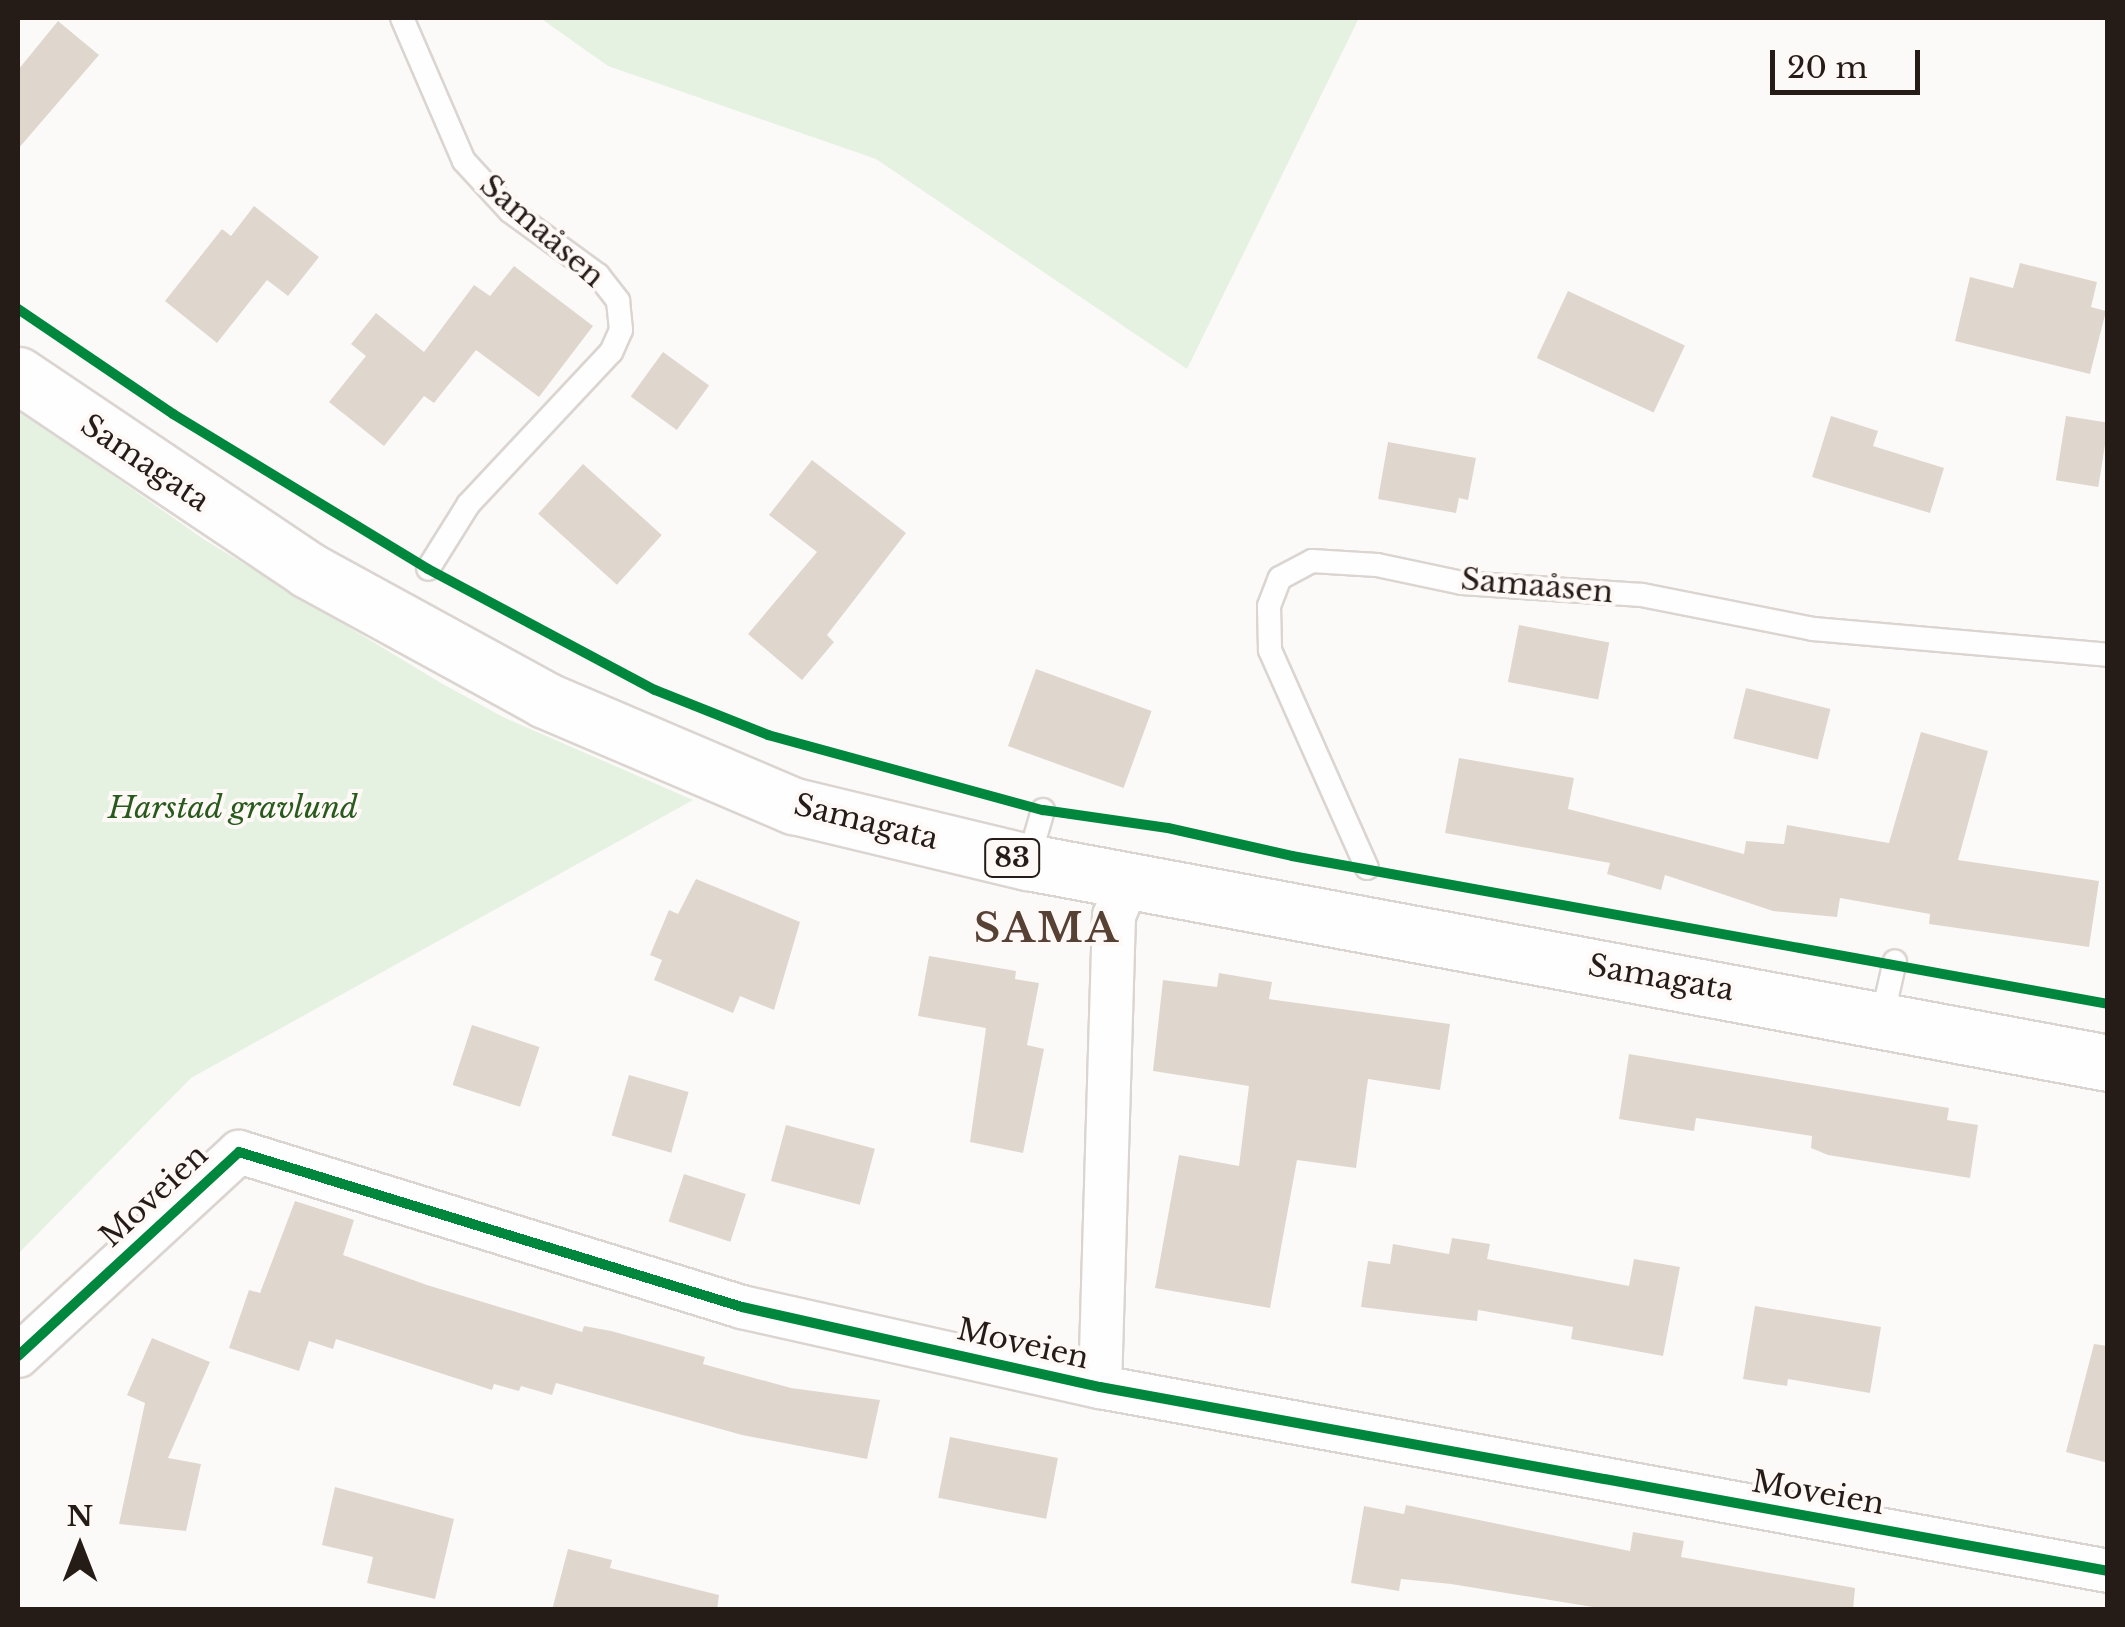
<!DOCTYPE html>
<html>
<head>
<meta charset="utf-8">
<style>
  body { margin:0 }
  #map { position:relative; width:2125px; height:1627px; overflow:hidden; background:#fcfaf8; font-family:"Libre Baskerville",serif }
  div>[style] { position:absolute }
  .green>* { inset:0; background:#e5f2e1 }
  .building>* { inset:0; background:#dfd7cd; transform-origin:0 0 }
  .roads { filter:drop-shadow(2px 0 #dbd5d1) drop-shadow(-2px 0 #dbd5d1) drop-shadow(0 2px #dbd5d1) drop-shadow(0 -2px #dbd5d1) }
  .lane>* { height:22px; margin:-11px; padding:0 11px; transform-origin:11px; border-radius:11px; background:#fffefe }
  .street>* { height:42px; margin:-21px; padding:0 21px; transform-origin:21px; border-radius:21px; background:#fffefe }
  .highway>* { height:55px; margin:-27.5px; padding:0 27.5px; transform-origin:27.5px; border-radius:27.5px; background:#fffefe }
  .cycleway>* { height:10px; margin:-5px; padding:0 5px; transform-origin:5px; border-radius:5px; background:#00873e }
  span { translate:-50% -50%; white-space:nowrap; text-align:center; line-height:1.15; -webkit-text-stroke:8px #fef9f6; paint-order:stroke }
  .shield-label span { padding:2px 8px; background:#fef9f6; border:2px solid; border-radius:8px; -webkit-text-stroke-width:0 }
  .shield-label { font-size:28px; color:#261c17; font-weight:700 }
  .street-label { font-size:30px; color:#261c17 }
  .park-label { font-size:30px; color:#295a1d; font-style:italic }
  .district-label { font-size:40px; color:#574135; font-weight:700; letter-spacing:2.5px }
  .frame { position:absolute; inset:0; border:20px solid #261c17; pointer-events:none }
  .north { position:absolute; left:30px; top:1497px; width:100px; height:100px; -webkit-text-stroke:8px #fef9f6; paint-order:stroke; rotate:0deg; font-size:28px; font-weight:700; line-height:40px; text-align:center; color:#261c17 }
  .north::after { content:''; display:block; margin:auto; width:35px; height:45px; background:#261c17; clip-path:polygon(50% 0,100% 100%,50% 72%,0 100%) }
  .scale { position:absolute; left:1770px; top:50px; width:150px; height:45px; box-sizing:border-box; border:5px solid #261c17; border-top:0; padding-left:12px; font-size:30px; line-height:35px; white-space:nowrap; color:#261c17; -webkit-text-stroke:8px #fef9f6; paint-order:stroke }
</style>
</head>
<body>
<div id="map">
  <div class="green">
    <i style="clip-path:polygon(540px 18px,1359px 18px,1187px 369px,876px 159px,608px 66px)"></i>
    <i style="clip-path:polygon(18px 409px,205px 540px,441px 683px,503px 717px,693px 800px,191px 1078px,18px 1254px)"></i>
  </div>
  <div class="building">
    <i style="clip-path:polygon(58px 21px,99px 55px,18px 149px,18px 70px)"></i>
    <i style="clip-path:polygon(254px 206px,319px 257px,288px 296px,267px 280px,217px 343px,165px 301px,222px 229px,231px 236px)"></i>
    <i style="clip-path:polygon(2020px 263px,2097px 282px,2091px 307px,2106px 311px,2090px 374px,1955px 341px,1970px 277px,2013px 288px)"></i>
    <i style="clip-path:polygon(514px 266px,593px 326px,539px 397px,476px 350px,434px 403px,424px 396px,384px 446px,329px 402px,366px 356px,351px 344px,376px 313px,424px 352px,474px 285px,490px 296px)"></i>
    <i style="left:1568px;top:291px;width:129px;height:74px;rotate:25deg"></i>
    <i style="left:663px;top:352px;width:57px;height:55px;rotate:36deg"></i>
    <i style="clip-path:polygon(1831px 416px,1878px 431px,1873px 446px,1944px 468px,1930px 513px,1812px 477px)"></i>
    <i style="left:2066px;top:416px;width:43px;height:65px;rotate:9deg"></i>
    <i style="clip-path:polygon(1388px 442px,1476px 458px,1468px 500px,1459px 498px,1456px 513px,1378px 499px)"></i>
    <i style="clip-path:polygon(812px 460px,906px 533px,827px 635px,834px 642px,802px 680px,748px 634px,817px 552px,769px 515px)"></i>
    <i style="left:583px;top:464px;width:106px;height:67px;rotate:42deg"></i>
    <i style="left:1519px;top:625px;width:92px;height:58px;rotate:11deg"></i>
    <i style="left:1036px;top:669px;width:123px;height:82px;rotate:20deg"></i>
    <i style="left:1746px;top:688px;width:87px;height:52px;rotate:14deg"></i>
    <i style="clip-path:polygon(1921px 732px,1988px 751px,1958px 860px,2099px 881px,2089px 947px,1929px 924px,1930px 914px,1840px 898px,1837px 917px,1773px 911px,1665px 875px,1661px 890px,1607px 874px,1610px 863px,1445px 833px,1459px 758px,1574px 778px,1568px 809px,1744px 854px,1746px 841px,1784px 844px,1787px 825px,1889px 843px)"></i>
    <i style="clip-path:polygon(696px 879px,800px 922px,774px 1010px,740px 996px,733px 1013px,654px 980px,662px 960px,650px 955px,669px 910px,678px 914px)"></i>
    <i style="clip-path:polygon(929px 956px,1016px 971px,1015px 979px,1039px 983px,1027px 1045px,1044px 1049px,1023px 1153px,970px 1142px,986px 1028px,918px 1016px)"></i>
    <i style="clip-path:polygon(1219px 973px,1272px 982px,1269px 999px,1450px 1024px,1440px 1090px,1368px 1079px,1356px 1168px,1297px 1160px,1270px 1308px,1155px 1288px,1179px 1155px,1239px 1166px,1249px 1086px,1153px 1071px,1163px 980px,1217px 987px)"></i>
    <i style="left:472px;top:1025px;width:71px;height:63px;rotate:18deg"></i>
    <i style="clip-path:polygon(1629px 1054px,1949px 1108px,1947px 1120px,1978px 1125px,1970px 1178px,1828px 1155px,1811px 1148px,1812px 1136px,1696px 1118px,1694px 1131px,1619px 1119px)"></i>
    <i style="left:629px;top:1075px;width:62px;height:63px;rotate:16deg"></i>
    <i style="left:786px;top:1125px;width:92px;height:58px;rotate:15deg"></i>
    <i style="left:684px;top:1174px;width:65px;height:50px;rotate:18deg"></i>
    <i style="clip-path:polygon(295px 1201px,354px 1220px,343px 1255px,427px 1285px,582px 1332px,584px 1326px,611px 1331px,705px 1357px,703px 1364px,791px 1388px,880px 1400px,867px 1459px,742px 1435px,556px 1383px,552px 1395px,521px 1386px,519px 1391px,494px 1384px,492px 1390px,336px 1339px,333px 1349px,309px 1341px,299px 1371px,229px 1348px,249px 1290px,260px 1293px)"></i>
    <i style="clip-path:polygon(1452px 1238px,1490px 1244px,1487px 1259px,1629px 1286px,1634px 1259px,1680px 1267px,1663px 1356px,1571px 1339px,1573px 1327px,1478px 1310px,1477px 1321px,1361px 1307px,1368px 1261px,1390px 1264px,1393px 1244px,1449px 1254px)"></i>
    <i style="clip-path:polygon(1755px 1306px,1881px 1327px,1870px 1393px,1788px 1379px,1787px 1386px,1743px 1379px)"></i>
    <i style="clip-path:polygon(152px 1338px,210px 1362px,168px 1458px,201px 1464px,186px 1531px,119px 1524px,145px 1403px,127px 1395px)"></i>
    <i style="clip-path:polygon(2094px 1344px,2108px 1346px,2108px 1463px,2066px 1452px)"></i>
    <i style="left:950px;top:1437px;width:110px;height:62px;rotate:11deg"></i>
    <i style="clip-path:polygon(335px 1487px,454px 1519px,435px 1599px,367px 1583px,373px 1557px,322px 1545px)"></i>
    <i style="clip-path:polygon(1406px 1505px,1630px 1551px,1633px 1532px,1684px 1541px,1681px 1557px,1855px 1588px,1853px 1610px,1611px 1610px,1451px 1584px,1401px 1579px,1399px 1591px,1351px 1583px,1364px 1506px,1404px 1514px)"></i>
    <i style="clip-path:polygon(568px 1549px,612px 1560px,610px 1568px,719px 1595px,717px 1610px,552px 1610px)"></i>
  </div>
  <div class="roads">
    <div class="lane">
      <i style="left:402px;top:18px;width:156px;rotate:66.6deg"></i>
      <i style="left:464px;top:161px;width:68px;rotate:47.4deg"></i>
      <i style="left:510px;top:211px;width:109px;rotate:36deg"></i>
      <i style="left:598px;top:275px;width:33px;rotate:52deg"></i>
      <i style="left:618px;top:301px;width:29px;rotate:84deg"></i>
      <i style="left:621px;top:330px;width:24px;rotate:114deg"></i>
      <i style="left:611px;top:352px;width:209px;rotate:133.1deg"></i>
      <i style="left:468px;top:505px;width:75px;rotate:122deg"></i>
      <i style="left:1028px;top:862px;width:54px;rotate:-73.9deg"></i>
      <i style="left:1367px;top:868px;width:239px;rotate:-114deg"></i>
      <i style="left:1270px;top:650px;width:44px;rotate:-91.3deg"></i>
      <i style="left:1269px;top:606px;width:30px;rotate:-69deg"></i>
      <i style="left:1280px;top:578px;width:36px;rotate:-28deg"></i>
      <i style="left:1312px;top:561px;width:65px;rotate:3.5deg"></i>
      <i style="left:1377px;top:565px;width:87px;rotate:12deg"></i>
      <i style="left:1462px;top:583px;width:180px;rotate:3.8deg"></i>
      <i style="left:1642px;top:595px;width:174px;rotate:11.2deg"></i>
      <i style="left:1813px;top:629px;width:296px;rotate:5deg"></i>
      <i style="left:1882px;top:1018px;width:58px;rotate:-77.2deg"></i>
    </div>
    <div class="street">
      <i style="left:18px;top:1356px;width:301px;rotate:-42.7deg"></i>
      <i style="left:239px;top:1152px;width:526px;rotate:17.13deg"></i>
      <i style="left:742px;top:1307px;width:367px;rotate:12.6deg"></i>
      <i style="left:1100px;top:1387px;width:1025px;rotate:10.34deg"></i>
      <i style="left:1100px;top:1387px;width:471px;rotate:-88.3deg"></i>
      <i style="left:1114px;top:916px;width:38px;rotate:-68deg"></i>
    </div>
    <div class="highway">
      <i style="left:18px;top:375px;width:349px;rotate:33.9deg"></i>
      <i style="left:308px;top:570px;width:270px;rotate:28.7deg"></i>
      <i style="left:545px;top:700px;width:271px;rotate:23.1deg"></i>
      <i style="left:794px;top:806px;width:241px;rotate:13.5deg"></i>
      <i style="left:1028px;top:862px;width:1099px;rotate:10.54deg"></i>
    </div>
  </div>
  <div class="cycleway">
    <i style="left:18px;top:309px;width:187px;rotate:34.1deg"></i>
    <i style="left:173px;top:414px;width:298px;rotate:31.3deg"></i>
    <i style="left:428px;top:569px;width:257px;rotate:28.1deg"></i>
    <i style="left:655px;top:690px;width:122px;rotate:21.7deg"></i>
    <i style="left:768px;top:735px;width:285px;rotate:15.3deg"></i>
    <i style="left:1043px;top:810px;width:126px;rotate:8.2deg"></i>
    <i style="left:1168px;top:828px;width:127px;rotate:12.7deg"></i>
    <i style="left:1292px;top:856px;width:829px;rotate:10.28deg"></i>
    <i style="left:18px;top:1356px;width:301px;rotate:-42.7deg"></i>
    <i style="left:239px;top:1152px;width:526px;rotate:17.13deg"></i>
    <i style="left:742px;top:1307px;width:367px;rotate:12.6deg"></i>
    <i style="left:1100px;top:1387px;width:1025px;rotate:10.34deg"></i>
  </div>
  <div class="shield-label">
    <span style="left:1012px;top:858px">83</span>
  </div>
  <div class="street-label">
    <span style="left:542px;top:231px;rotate:41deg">Samaåsen</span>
    <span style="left:145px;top:463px;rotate:34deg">Samagata</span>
    <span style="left:1537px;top:586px;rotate:5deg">Samaåsen</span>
    <span style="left:866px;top:822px;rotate:14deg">Samagata</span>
    <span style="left:1661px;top:978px;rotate:10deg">Samagata</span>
    <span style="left:154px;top:1196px;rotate:-43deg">Moveien</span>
    <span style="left:1023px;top:1344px;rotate:13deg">Moveien</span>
    <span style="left:1818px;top:1493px;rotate:10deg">Moveien</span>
  </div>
  <div class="park-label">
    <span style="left:233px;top:808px">Harstad gravlund</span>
  </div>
  <div class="district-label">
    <span style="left:1047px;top:928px">SAMA</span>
  </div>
  <div class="frame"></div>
  <div class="north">N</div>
  <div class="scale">20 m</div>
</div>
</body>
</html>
